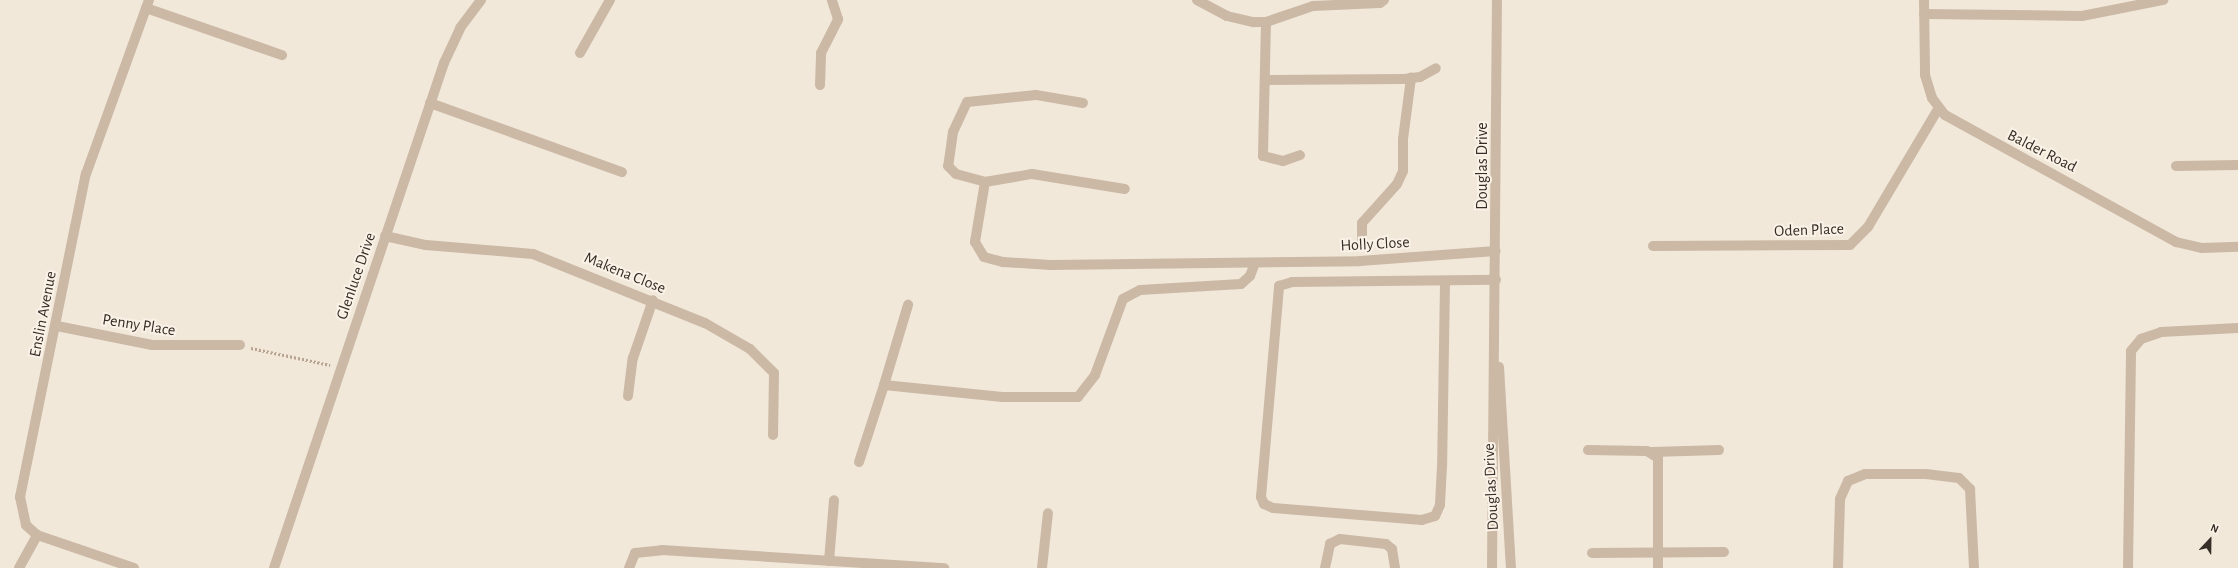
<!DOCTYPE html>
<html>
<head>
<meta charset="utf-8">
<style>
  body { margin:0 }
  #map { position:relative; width:2238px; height:568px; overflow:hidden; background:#f2e8da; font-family:"Alegreya Sans",sans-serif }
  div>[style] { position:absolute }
  .path>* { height:2.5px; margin-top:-1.25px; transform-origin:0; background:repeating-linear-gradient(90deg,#b7a390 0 2px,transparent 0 4px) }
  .minor>* { height:10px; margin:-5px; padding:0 5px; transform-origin:5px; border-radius:5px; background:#cbb9a6 }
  span { translate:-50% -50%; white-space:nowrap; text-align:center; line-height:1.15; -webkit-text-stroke:4px #faf2e7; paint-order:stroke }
  .street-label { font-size:16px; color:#372d27 }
  .north { position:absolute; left:2190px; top:520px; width:40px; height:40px; -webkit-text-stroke:3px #faf2e7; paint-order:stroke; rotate:22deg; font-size:11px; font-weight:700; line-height:16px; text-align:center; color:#372d27 }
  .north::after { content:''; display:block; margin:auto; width:14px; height:18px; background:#372d27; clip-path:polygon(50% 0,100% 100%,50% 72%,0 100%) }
</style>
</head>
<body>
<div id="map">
  <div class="path">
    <i style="left:251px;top:348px;width:81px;rotate:12.1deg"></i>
  </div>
  <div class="minor">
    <i style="left:1197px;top:0;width:34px;rotate:28deg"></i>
    <i style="left:1227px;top:16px;width:28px;rotate:13deg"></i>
    <i style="left:1254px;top:22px;width:12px"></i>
    <i style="left:1266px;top:22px;width:50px;rotate:-18.8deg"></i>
    <i style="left:1313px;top:6px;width:67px;rotate:-2.6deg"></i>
    <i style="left:1380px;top:3px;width:5px;rotate:-37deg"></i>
    <i style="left:1924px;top:0;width:75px;rotate:89.2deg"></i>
    <i style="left:1925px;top:75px;width:24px;rotate:73deg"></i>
    <i style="left:1932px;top:98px;width:21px;rotate:53deg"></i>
    <i style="left:1945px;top:115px;width:264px;rotate:28.8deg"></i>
    <i style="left:2176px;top:242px;width:27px;rotate:13deg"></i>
    <i style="left:2202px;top:248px;width:36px;rotate:-2deg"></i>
    <i style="left:146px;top:8px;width:144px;rotate:19.1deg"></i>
    <i style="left:1924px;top:14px;width:158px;rotate:0.7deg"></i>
    <i style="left:2082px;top:16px;width:83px;rotate:-11.2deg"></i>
    <i style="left:1266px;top:22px;width:134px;rotate:91.3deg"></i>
    <i style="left:1263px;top:156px;width:21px;rotate:14deg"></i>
    <i style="left:1283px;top:161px;width:18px;rotate:-19deg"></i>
    <i style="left:580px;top:53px;width:61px;rotate:-60.5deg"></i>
    <i style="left:1265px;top:80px;width:139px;rotate:-0.4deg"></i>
    <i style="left:1404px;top:79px;width:16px;rotate:-7deg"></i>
    <i style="left:1420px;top:77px;width:18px;rotate:-29deg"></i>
    <i style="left:820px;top:85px;width:32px;rotate:-88deg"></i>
    <i style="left:821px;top:53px;width:38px;rotate:-63deg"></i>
    <i style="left:838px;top:19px;width:20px;rotate:-108deg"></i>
    <i style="left:430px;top:103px;width:204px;rotate:19.8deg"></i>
    <i style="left:1083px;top:103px;width:48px;rotate:-170.3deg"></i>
    <i style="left:1036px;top:95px;width:69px;rotate:174.2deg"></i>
    <i style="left:967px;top:102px;width:33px;rotate:115deg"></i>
    <i style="left:953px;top:132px;width:34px;rotate:98deg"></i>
    <i style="left:948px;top:166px;width:11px;rotate:45deg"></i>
    <i style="left:956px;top:174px;width:30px;rotate:15deg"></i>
    <i style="left:985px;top:182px;width:48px;rotate:-9.7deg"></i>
    <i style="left:1032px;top:174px;width:94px;rotate:9.2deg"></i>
    <i style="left:2176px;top:166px;width:62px;rotate:-0.9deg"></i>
    <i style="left:985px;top:182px;width:61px;rotate:99.5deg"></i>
    <i style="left:975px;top:242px;width:17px;rotate:59deg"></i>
    <i style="left:984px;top:257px;width:20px;rotate:15deg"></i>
    <i style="left:1003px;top:262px;width:48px;rotate:3.6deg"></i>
    <i style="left:1051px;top:265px;width:309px;rotate:-0.7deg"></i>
    <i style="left:1360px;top:261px;width:136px;rotate:-4.2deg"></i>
    <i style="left:385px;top:236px;width:42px;rotate:12.4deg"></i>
    <i style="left:426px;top:245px;width:107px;rotate:4.8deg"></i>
    <i style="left:533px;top:254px;width:185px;rotate:21.9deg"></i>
    <i style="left:705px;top:323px;width:52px;rotate:30deg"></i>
    <i style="left:750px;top:349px;width:34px;rotate:45deg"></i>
    <i style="left:774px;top:373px;width:62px;rotate:90.9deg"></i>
    <i style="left:1362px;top:243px;width:20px;rotate:-90deg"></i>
    <i style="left:1362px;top:223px;width:52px;rotate:-48.1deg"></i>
    <i style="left:1397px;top:184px;width:14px;rotate:-65deg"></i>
    <i style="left:1403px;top:171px;width:32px;rotate:-90deg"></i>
    <i style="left:1403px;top:139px;width:62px;rotate:-82.5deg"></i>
    <i style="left:1653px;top:246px;width:197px;rotate:-0.3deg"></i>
    <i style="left:1850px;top:245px;width:25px;rotate:-45deg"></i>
    <i style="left:1868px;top:227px;width:137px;rotate:-59.3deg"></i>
    <i style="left:1445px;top:282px;width:184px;rotate:90.9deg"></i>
    <i style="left:1442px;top:466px;width:39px;rotate:93deg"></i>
    <i style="left:1440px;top:505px;width:12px;rotate:114deg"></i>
    <i style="left:1435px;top:516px;width:14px;rotate:163deg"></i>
    <i style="left:1422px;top:520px;width:149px;rotate:-175.4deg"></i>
    <i style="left:1273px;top:508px;width:10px;rotate:-156deg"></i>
    <i style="left:1264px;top:504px;width:8px;rotate:-113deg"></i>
    <i style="left:1261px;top:497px;width:212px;rotate:-85.1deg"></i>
    <i style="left:1279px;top:286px;width:14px;rotate:-17deg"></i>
    <i style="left:1292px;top:282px;width:204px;rotate:-0.6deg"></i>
    <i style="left:57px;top:326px;width:97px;rotate:11.3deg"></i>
    <i style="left:152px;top:345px;width:88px"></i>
    <i style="left:1499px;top:367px;width:201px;rotate:86.6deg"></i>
    <i style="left:884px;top:385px;width:84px;rotate:-73.3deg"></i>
    <i style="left:628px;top:396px;width:38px;rotate:-83deg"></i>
    <i style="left:633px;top:358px;width:61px;rotate:-71deg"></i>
    <i style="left:1588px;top:450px;width:59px;rotate:1deg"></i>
    <i style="left:1647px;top:451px;width:13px;rotate:32deg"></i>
    <i style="left:1658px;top:458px;width:110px;rotate:90deg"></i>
    <i style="left:1652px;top:452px;width:67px;rotate:-1.7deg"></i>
    <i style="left:859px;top:462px;width:81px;rotate:-72deg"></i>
    <i style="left:884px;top:385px;width:119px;rotate:5.8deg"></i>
    <i style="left:1002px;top:397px;width:76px"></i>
    <i style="left:1078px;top:397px;width:28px;rotate:-52deg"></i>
    <i style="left:1095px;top:375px;width:81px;rotate:-69.8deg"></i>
    <i style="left:1123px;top:299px;width:19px;rotate:-28deg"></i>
    <i style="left:1140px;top:290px;width:101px;rotate:-3.4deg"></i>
    <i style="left:1241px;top:284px;width:12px;rotate:-42deg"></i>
    <i style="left:1250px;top:276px;width:14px;rotate:-69deg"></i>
    <i style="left:1592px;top:553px;width:132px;rotate:-0.4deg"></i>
    <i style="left:829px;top:561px;width:61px;rotate:-85.3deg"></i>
    <i style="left:19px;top:568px;width:38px;rotate:-61deg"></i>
    <i style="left:134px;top:568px;width:102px;rotate:-161.2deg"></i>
    <i style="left:37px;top:535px;width:15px;rotate:-138deg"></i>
    <i style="left:26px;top:525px;width:29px;rotate:-102deg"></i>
    <i style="left:20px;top:497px;width:330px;rotate:-78.5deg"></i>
    <i style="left:86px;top:174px;width:185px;rotate:-70.1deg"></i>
    <i style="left:274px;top:568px;width:533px;rotate:-71.4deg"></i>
    <i style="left:444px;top:63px;width:38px;rotate:-65deg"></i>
    <i style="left:460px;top:28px;width:35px;rotate:-53deg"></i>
    <i style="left:629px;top:568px;width:16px;rotate:-68deg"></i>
    <i style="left:635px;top:553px;width:27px;rotate:-6deg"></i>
    <i style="left:662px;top:550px;width:283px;rotate:3.7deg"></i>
    <i style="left:1042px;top:568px;width:55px;rotate:-83.8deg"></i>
    <i style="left:1325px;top:568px;width:25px;rotate:-78deg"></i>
    <i style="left:1330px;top:544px;width:11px;rotate:-27deg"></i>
    <i style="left:1340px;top:539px;width:46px;rotate:6.2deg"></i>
    <i style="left:1386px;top:544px;width:8px;rotate:40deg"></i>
    <i style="left:1392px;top:549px;width:19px;rotate:81deg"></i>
    <i style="left:1492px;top:568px;width:568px;rotate:-89.5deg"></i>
    <i style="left:1838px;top:568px;width:69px;rotate:-88.3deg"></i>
    <i style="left:1840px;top:499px;width:20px;rotate:-66deg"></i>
    <i style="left:1848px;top:481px;width:18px;rotate:-22deg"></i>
    <i style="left:1865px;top:474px;width:61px"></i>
    <i style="left:1926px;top:474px;width:33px;rotate:7deg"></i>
    <i style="left:1959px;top:478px;width:16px;rotate:45deg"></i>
    <i style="left:1970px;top:489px;width:79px;rotate:87.1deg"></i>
    <i style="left:2128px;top:568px;width:217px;rotate:-89.2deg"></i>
    <i style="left:2131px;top:351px;width:16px;rotate:-50deg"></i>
    <i style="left:2141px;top:339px;width:21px;rotate:-19deg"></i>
    <i style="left:2161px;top:332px;width:77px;rotate:-3deg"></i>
  </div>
  <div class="street-label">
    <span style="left:2042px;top:151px;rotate:27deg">Balder Road</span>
    <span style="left:1482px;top:166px;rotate:-90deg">Douglas Drive</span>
    <span style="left:1809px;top:230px;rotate:-2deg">Oden Place</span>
    <span style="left:1375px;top:244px;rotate:-3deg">Holly Close</span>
    <span style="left:625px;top:273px;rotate:22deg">Makena Close</span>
    <span style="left:356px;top:276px;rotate:-71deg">Glenluce Drive</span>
    <span style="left:43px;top:314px;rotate:-79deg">Enslin Avenue</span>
    <span style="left:139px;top:325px;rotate:9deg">Penny Place</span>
    <span style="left:1491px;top:487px;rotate:-93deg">Douglas Drive</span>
  </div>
  <div class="north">N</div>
</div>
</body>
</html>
